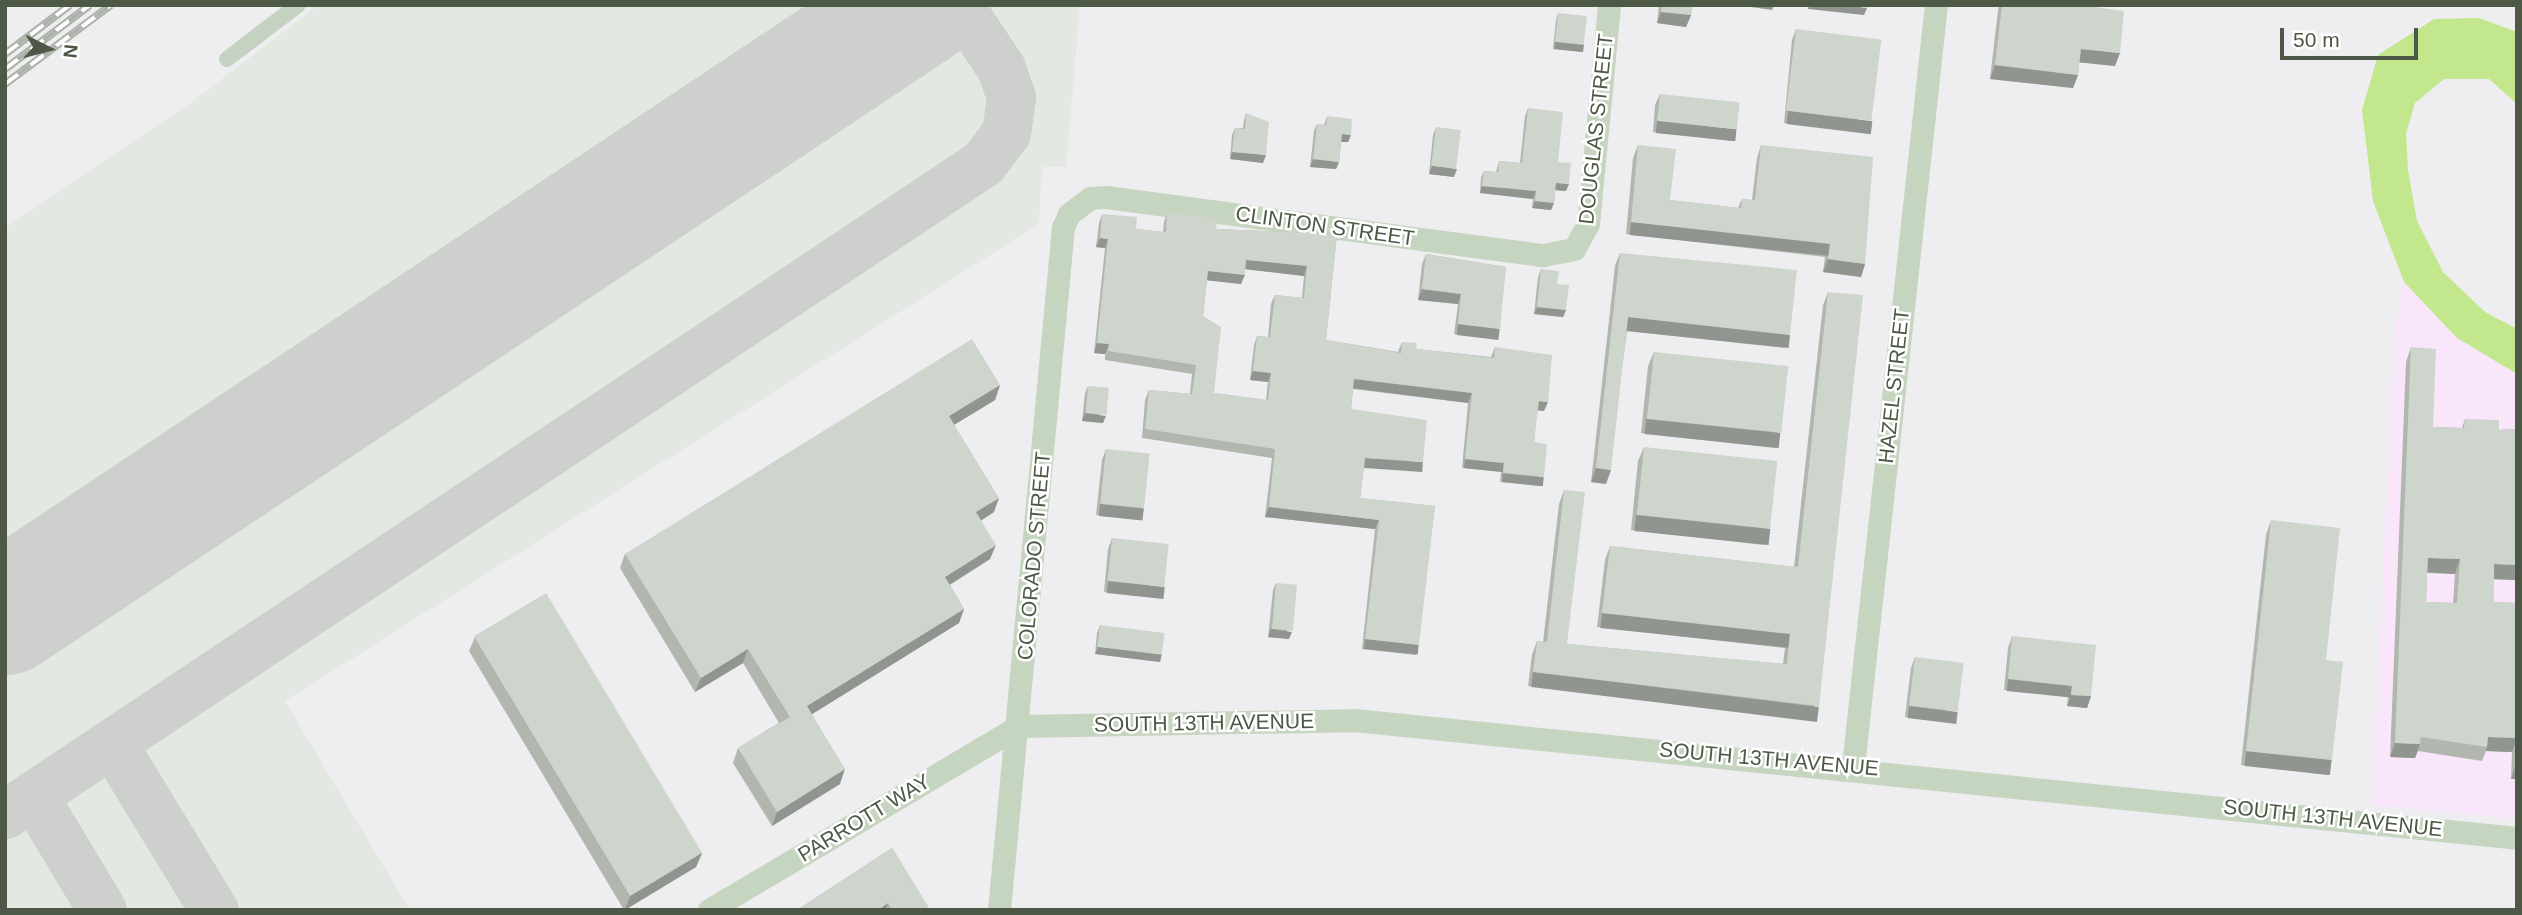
<!DOCTYPE html>
<html>
<head>
<meta charset="utf-8">
<style>
  body { margin:0 }
  #map { position:relative; width:2522px; height:915px; overflow:hidden; background:#eeedf0; font-family:Arial,sans-serif }
  div>[style] { position:absolute }
  .commercial>* { inset:0; background:#f9e6fb }
  .airport>* { inset:0; background:#e3e8e2 }
  .water>* { inset:0; background:#c2e78c }
  .taxiway>* { height:49px; margin:-24.5px; padding:0 24.5px; transform-origin:24.5px; border-radius:24.5px; background:#ced0ce }
  .runway>* { height:124px; margin:-62px; padding:0 62px; transform-origin:62px; border-radius:62px; background:#ced0ce }
  .street>* { height:16px; margin:-8px; padding:0 8px; transform-origin:8px; border-radius:8px; background:#c6d2c1 }
  .secondary>* { height:23px; margin:-11.5px; padding:0 11.5px; transform-origin:11.5px; border-radius:11.5px; background:#c6d5c0 }
  .rail>* { height:8px; margin-top:-4px; transform-origin:0; background:repeating-linear-gradient(90deg,#fff 0 16px,#adb3ab 0 32px); box-sizing:border-box; border-block:2px solid #adb3ab }
  .wall>* { inset:0; background:#b1b7af }
  .shaded-wall>* { inset:0; background:#90958f; transform-origin:0 0 }
  .building>* { inset:0; background:#ced5cc; transform-origin:0 0 }
  span { translate:-50% -50%; white-space:nowrap; text-align:center; line-height:1.15; -webkit-text-stroke:5px #fff; paint-order:stroke }
  .street-label { font-size:21px; color:#4d5946 }
  .frame { position:absolute; inset:0; border:7px solid #4d5946; pointer-events:none }
  .north { position:absolute; left:14px; top:14px; width:70px; height:70px; -webkit-text-stroke:5px #fff; paint-order:stroke; rotate:96deg; font-size:19px; font-weight:700; line-height:28px; text-align:center; color:#4d5946 }
  .north::after { content:''; display:block; margin:auto; width:24px; height:32px; background:#4d5946; clip-path:polygon(50% 0,100% 100%,50% 72%,0 100%) }
  .scale { position:absolute; left:2280px; top:28px; width:138px; height:32px; box-sizing:border-box; border:4px solid #4d5946; border-top:0; padding-left:9px; font-size:21px; line-height:24px; white-space:nowrap; color:#4d5946; -webkit-text-stroke:5px #fff; paint-order:stroke }
</style>
</head>
<body>
<div id="map">
  <div class="commercial">
    <i style="clip-path:polygon(2404px 282px,2457px 338px,2517px 374px,2517px 819px,2372px 805px,2395px 330px)"></i>
  </div>
  <div class="airport">
    <i style="clip-path:polygon(318px 5px,1080px 5px,1066px 167px,1042px 167px,1039px 224px,285px 701px,410px 910px,5px 910px,5px 228px,196px 99px)"></i>
  </div>
  <div class="water">
    <i style="clip-path:polygon(2479px 18px,2517px 32px,2517px 104px,2489px 79px,2444px 79px,2415px 103px,2406px 134px,2408px 170px,2417px 221px,2443px 272px,2485px 312px,2517px 329px,2517px 374px,2457px 338px,2404px 282px,2373px 201px,2362px 110px,2378px 55px,2434px 19px)"></i>
  </div>
  <div class="taxiway">
    <i style="left:112px;top:743px;width:196px;rotate:58.6deg"></i>
    <i style="left:33px;top:795px;width:134px;rotate:59deg"></i>
    <i style="left:5px;top:814px;width:1175px;rotate:-33.65deg"></i>
    <i style="left:983px;top:163px;width:38px;rotate:-53deg"></i>
    <i style="left:1006px;top:133px;width:36px;rotate:-82deg"></i>
    <i style="left:1011px;top:97px;width:31px;rotate:-109deg"></i>
    <i style="left:1001px;top:68px;width:76px;rotate:-123.7deg"></i>
  </div>
  <div class="runway">
    <i style="left:5px;top:613px;width:1097px;rotate:-33.66deg"></i>
  </div>
  <div class="street">
    <i style="left:227px;top:59px;width:89px;rotate:-37.3deg"></i>
  </div>
  <div class="secondary">
    <i style="left:1853px;top:766px;width:766px;rotate:-83.78deg"></i>
    <i style="left:709px;top:910px;width:360px;rotate:-30.7deg"></i>
    <i style="left:1019px;top:726px;width:335px;rotate:-1deg"></i>
    <i style="left:1354px;top:720px;width:1169px;rotate:5.79deg"></i>
    <i style="left:999px;top:910px;width:686px;rotate:-84.65deg"></i>
    <i style="left:1063px;top:227px;width:14px;rotate:-65deg"></i>
    <i style="left:1069px;top:214px;width:26px;rotate:-37deg"></i>
    <i style="left:1090px;top:198px;width:16px;rotate:-4deg"></i>
    <i style="left:1106px;top:197px;width:441px;rotate:7.6deg"></i>
    <i style="left:1543px;top:255px;width:32px;rotate:-11deg"></i>
    <i style="left:1574px;top:249px;width:29px;rotate:-61deg"></i>
    <i style="left:1588px;top:224px;width:220px;rotate:-84.5deg"></i>
  </div>
  <div class="rail">
    <i style="left:5px;top:54px;width:81px;rotate:-37deg"></i>
    <i style="left:5px;top:69px;width:106px;rotate:-37deg"></i>
    <i style="left:5px;top:84px;width:132px;rotate:-36.7deg"></i>
  </div>
  <div class="wall">
    <i style="clip-path:polygon(1659px 5px,1692px 5px,1691px 15px,1686px 27px,1657px 23px)"></i>
    <i style="clip-path:polygon(1999px 5px,2079px 5px,2115px 66px,2079px 62px,2078px 75px,2073px 88px,1990px 79px,1998px 10px)"></i>
    <i style="clip-path:polygon(1558px 13px,1584px 45px,1581px 52px,1553px 49px,1556px 20px)"></i>
    <i style="clip-path:polygon(1796px 29px,1868px 132px,1784px 123px,1792px 40px)"></i>
    <i style="clip-path:polygon(1660px 94px,1732px 141px,1653px 132px,1655px 105px)"></i>
    <i style="clip-path:polygon(1528px 108px,1558px 162px,1566px 191px,1555px 190px,1554px 203px,1551px 210px,1532px 208px,1533px 199px,1480px 193px,1481px 178px,1484px 171px,1496px 172px,1499px 161px,1520px 163px,1525px 116px)"></i>
    <i style="clip-path:polygon(1246px 113px,1263px 163px,1230px 159px,1232px 135px,1235px 128px,1243px 128px,1244px 120px)"></i>
    <i style="clip-path:polygon(1327px 116px,1351px 135px,1348px 142px,1341px 142px,1339px 162px,1336px 169px,1310px 167px,1314px 131px,1317px 124px,1324px 125px)"></i>
    <i style="clip-path:polygon(1436px 127px,1454px 177px,1429px 174px,1433px 135px)"></i>
    <i style="clip-path:polygon(1638px 145px,1670px 200px,1738px 208px,1742px 199px,1752px 200px,1757px 158px,1761px 145px,1865px 264px,1861px 277px,1823px 272px,1825px 257px,1626px 234px,1633px 158px)"></i>
    <i style="clip-path:polygon(evenodd,1167px 213px,1216px 229px,1337px 234px,1326px 340px,1398px 352px,1402px 342px,1416px 349px,1491px 357px,1495px 347px,1544px 411px,1537px 410px,1534px 442px,1540px 486px,1500px 482px,1501px 472px,1462px 468px,1468px 403px,1353px 389px,1351px 409px,1419px 471px,1364px 467px,1360px 498px,1435px 506px,1416px 655px,1362px 649px,1375px 529px,1265px 517px,1272px 458px,1142px 438px,1145px 400px,1149px 390px,1190px 394px,1192px 374px,1105px 360px,1105px 354px,1094px 353px,1105px 248px,1096px 247px,1099px 223px,1102px 214px,1136px 229px,1163px 232px,1164px 222px,1167px 213px,1245px 269px,1304px 276px,1302px 298px,1275px 295px,1271px 304px,1268px 337px,1257px 336px,1254px 345px,1250px 380px,1268px 382px,1266px 400px,1214px 393px,1203px 316px,1207px 280px,1241px 284px,1245px 269px)"></i>
    <i style="clip-path:polygon(1620px 253px,1785px 348px,1627px 331px,1606px 484px,1591px 482px,1615px 266px)"></i>
    <i style="clip-path:polygon(1426px 254px,1506px 267px,1496px 339px,1454px 334px,1458px 304px,1418px 300px,1422px 264px)"></i>
    <i style="clip-path:polygon(1541px 269px,1557px 284px,1566px 310px,1563px 317px,1534px 314px,1538px 277px)"></i>
    <i style="clip-path:polygon(1828px 292px,1814px 720px,1528px 686px,1532px 655px,1537px 641px,1543px 642px,1559px 504px,1564px 490px,1567px 644px,1783px 664px,1785px 648px,1597px 627px,1605px 560px,1610px 546px,1794px 567px,1823px 305px)"></i>
    <i style="clip-path:polygon(evenodd,2411px 347px,2433px 427px,2462px 428px,2465px 419px,2499px 430px,2517px 429px,2517px 580px,2494px 579px,2494px 602px,2517px 603px,2517px 779px,2511px 779px,2512px 752px,2486px 751px,2482px 761px,2418px 751px,2415px 758px,2390px 757px,2406px 362px,2411px 347px,2427px 573px,2455px 574px,2453px 603px,2426px 602px,2427px 573px)"></i>
    <i style="clip-path:polygon(1654px 352px,1780px 434px,1775px 448px,1641px 433px,1648px 366px)"></i>
    <i style="clip-path:polygon(1000px 385px,995px 400px,954px 425px,994px 512px,981px 521px,990px 559px,950px 585px,964px 609px,959px 623px,812px 714px,840px 784px,772px 826px,733px 763px,738px 748px,779px 723px,743px 663px,695px 692px,620px 568px,625px 554px)"></i>
    <i style="clip-path:polygon(1088px 386px,1103px 423px,1082px 421px,1085px 393px)"></i>
    <i style="clip-path:polygon(1644px 447px,1770px 530px,1764px 545px,1631px 530px,1638px 461px)"></i>
    <i style="clip-path:polygon(1106px 449px,1144px 509px,1140px 520px,1096px 515px,1102px 460px)"></i>
    <i style="clip-path:polygon(2271px 520px,2326px 660px,2332px 760px,2327px 775px,2241px 765px,2266px 535px)"></i>
    <i style="clip-path:polygon(1112px 538px,1160px 598px,1104px 592px,1108px 549px)"></i>
    <i style="clip-path:polygon(1276px 583px,1289px 639px,1268px 637px,1273px 590px)"></i>
    <i style="clip-path:polygon(1100px 625px,1160px 662px,1095px 654px,1097px 633px)"></i>
    <i style="clip-path:polygon(2012px 636px,2091px 696px,2087px 708px,2067px 706px,2068px 697px,2004px 690px,2008px 648px)"></i>
    <i style="clip-path:polygon(475px 637px,702px 853px,696px 867px,624px 910px,469px 651px)"></i>
    <i style="clip-path:polygon(1915px 657px,1954px 723px,1905px 717px,1911px 668px)"></i>
    <i style="clip-path:polygon(892px 848px,930px 910px,797px 910px)"></i>
  </div>
  <div class="shaded-wall">
    <i style="clip-path:polygon(1752px 5px,1774px 5px,1772px 10px,1751px 7px)"></i>
    <i style="clip-path:polygon(1809px 5px,1845px 5px,1867px 8px,1864px 15px,1808px 9px)"></i>
    <i style="clip-path:polygon(1661px 12px,1691px 15px,1686px 27px,1657px 23px)"></i>
    <i style="left:1555px;top:42px;width:29px;height:7px;rotate:6deg"></i>
    <i style="clip-path:polygon(2081px 49px,2120px 53px,2115px 66px,2076px 62px)"></i>
    <i style="clip-path:polygon(1995px 65px,2078px 75px,2073px 88px,1990px 79px)"></i>
    <i style="left:1788px;top:111px;width:85px;height:13px;rotate:7deg"></i>
    <i style="left:1657px;top:121px;width:80px;height:12px;rotate:6deg"></i>
    <i style="clip-path:polygon(1342px 134px,1351px 135px,1348px 142px,1339px 142px)"></i>
    <i style="clip-path:polygon(1232px 152px,1266px 155px,1263px 163px,1230px 159px)"></i>
    <i style="clip-path:polygon(1313px 159px,1339px 162px,1336px 169px,1310px 167px)"></i>
    <i style="clip-path:polygon(1432px 166px,1457px 169px,1454px 177px,1429px 174px)"></i>
    <i style="clip-path:polygon(1556px 183px,1569px 184px,1566px 191px,1553px 190px)"></i>
    <i style="clip-path:polygon(1482px 186px,1536px 191px,1533px 199px,1480px 193px)"></i>
    <i style="clip-path:polygon(1535px 201px,1554px 203px,1551px 210px,1532px 208px)"></i>
    <i style="left:1631px;top:222px;width:200px;height:13px;rotate:6deg"></i>
    <i style="clip-path:polygon(1100px 238px,1108px 239px,1105px 248px,1096px 247px)"></i>
    <i style="clip-path:polygon(1828px 259px,1865px 264px,1861px 277px,1823px 272px)"></i>
    <i style="clip-path:polygon(1246px 260px,1307px 266px,1304px 276px,1243px 269px)"></i>
    <i style="clip-path:polygon(1208px 271px,1245px 275px,1241px 284px,1204px 280px)"></i>
    <i style="clip-path:polygon(1422px 289px,1461px 294px,1458px 304px,1418px 300px)"></i>
    <i style="clip-path:polygon(1537px 307px,1566px 310px,1563px 317px,1534px 314px)"></i>
    <i style="left:1628px;top:317px;width:163px;height:14px;rotate:6deg"></i>
    <i style="left:1458px;top:324px;width:42px;height:11px;rotate:7deg"></i>
    <i style="clip-path:polygon(1097px 343px,1109px 344px,1105px 354px,1094px 353px)"></i>
    <i style="clip-path:polygon(1253px 371px,1271px 373px,1268px 382px,1250px 380px)"></i>
    <i style="clip-path:polygon(1354px 379px,1472px 393px,1468px 403px,1351px 388px)"></i>
    <i style="clip-path:polygon(1000px 385px,995px 400px,944px 431px,949px 416px)"></i>
    <i style="clip-path:polygon(1539px 401px,1548px 402px,1544px 411px,1535px 410px)"></i>
    <i style="clip-path:polygon(1085px 413px,1106px 416px,1103px 423px,1082px 421px)"></i>
    <i style="left:1646px;top:419px;width:135px;height:15px;rotate:6deg"></i>
    <i style="left:1365px;top:458px;width:58px;height:10px;rotate:4deg"></i>
    <i style="left:1465px;top:459px;width:39px;height:9px;rotate:6deg"></i>
    <i style="clip-path:polygon(1596px 468px,1611px 470px,1606px 484px,1591px 482px)"></i>
    <i style="left:1503px;top:473px;width:41px;height:9px;rotate:6deg"></i>
    <i style="clip-path:polygon(999px 498px,994px 512px,970px 527px,976px 512px)"></i>
    <i style="left:1100px;top:504px;width:44px;height:12px;rotate:6deg"></i>
    <i style="clip-path:polygon(1269px 507px,1379px 520px,1375px 529px,1265px 517px)"></i>
    <i style="left:1636px;top:515px;width:135px;height:16px;rotate:6deg"></i>
    <i style="clip-path:polygon(996px 545px,990px 559px,939px 591px,945px 577px)"></i>
    <i style="clip-path:polygon(2428px 558px,2460px 559px,2455px 574px,2423px 572px)"></i>
    <i style="clip-path:polygon(2494px 564px,2517px 565px,2517px 580px,2489px 579px)"></i>
    <i style="left:1108px;top:581px;width:57px;height:12px;rotate:6deg"></i>
    <i style="clip-path:polygon(964px 609px,959px 623px,801px 721px,807px 706px)"></i>
    <i style="left:1602px;top:613px;width:189px;height:15px;rotate:6deg"></i>
    <i style="clip-path:polygon(1271px 629px,1292px 632px,1289px 639px,1268px 637px)"></i>
    <i style="left:1365px;top:639px;width:54px;height:10px;rotate:6deg"></i>
    <i style="clip-path:polygon(1098px 647px,1162px 654px,1160px 662px,1095px 654px)"></i>
    <i style="clip-path:polygon(748px 649px,743px 663px,695px 692px,701px 678px)"></i>
    <i style="left:1533px;top:672px;width:288px;height:15px;rotate:7deg"></i>
    <i style="left:2008px;top:679px;width:64px;height:12px;rotate:6deg"></i>
    <i style="clip-path:polygon(2071px 695px,2091px 696px,2087px 708px,2067px 706px)"></i>
    <i style="left:1909px;top:706px;width:49px;height:12px;rotate:7deg"></i>
    <i style="clip-path:polygon(2488px 737px,2517px 738px,2517px 739px,2512px 752px,2486px 751px,2487px 747px)"></i>
    <i style="clip-path:polygon(2395px 743px,2420px 744px,2415px 758px,2390px 757px)"></i>
    <i style="left:2246px;top:751px;width:86px;height:15px;rotate:6deg"></i>
    <i style="clip-path:polygon(2516px 765px,2517px 779px,2511px 779px)"></i>
    <i style="clip-path:polygon(845px 769px,840px 784px,772px 826px,777px 812px)"></i>
    <i style="clip-path:polygon(702px 853px,696px 867px,625px 910px,630px 896px)"></i>
    <i style="clip-path:polygon(888px 903px,886px 910px,878px 910px)"></i>
  </div>
  <div class="building">
    <i style="clip-path:polygon(1662px 5px,1692px 5px,1691px 15px,1661px 12px)"></i>
    <i style="clip-path:polygon(1845px 5px,1867px 5px,1867px 8px)"></i>
    <i style="clip-path:polygon(2002px 5px,2079px 5px,2124px 11px,2120px 53px,2081px 49px,2078px 75px,1995px 65px)"></i>
    <i style="left:1558px;top:13px;width:29px;height:29px;rotate:6deg"></i>
    <i style="left:1796px;top:29px;width:86px;height:82px;rotate:7deg"></i>
    <i style="left:1660px;top:94px;width:80px;height:27px;rotate:6deg"></i>
    <i style="clip-path:polygon(1528px 108px,1563px 112px,1558px 162px,1571px 163px,1569px 184px,1556px 183px,1554px 203px,1535px 201px,1536px 191px,1482px 186px,1484px 171px,1498px 172px,1499px 161px,1522px 163px)"></i>
    <i style="clip-path:polygon(1246px 113px,1269px 122px,1266px 155px,1232px 152px,1235px 128px,1245px 129px)"></i>
    <i style="clip-path:polygon(1327px 116px,1352px 119px,1351px 135px,1342px 134px,1339px 162px,1313px 159px,1317px 124px,1326px 125px)"></i>
    <i style="left:1436px;top:127px;width:25px;height:39px;rotate:7deg"></i>
    <i style="clip-path:polygon(1638px 145px,1676px 149px,1670px 200px,1741px 208px,1742px 199px,1755px 200px,1761px 145px,1873px 157px,1865px 264px,1828px 259px,1830px 244px,1631px 222px)"></i>
    <i style="clip-path:polygon(evenodd,1167px 213px,1217px 218px,1216px 229px,1337px 234px,1326px 340px,1401px 353px,1402px 342px,1417px 343px,1416px 349px,1494px 358px,1495px 347px,1552px 355px,1548px 402px,1539px 401px,1534px 442px,1547px 444px,1544px 477px,1503px 473px,1504px 463px,1465px 459px,1472px 393px,1354px 379px,1351px 409px,1427px 420px,1423px 462px,1365px 458px,1360px 498px,1435px 506px,1419px 645px,1365px 639px,1379px 520px,1269px 507px,1275px 449px,1145px 429px,1149px 390px,1192px 394px,1196px 365px,1108px 351px,1109px 344px,1097px 343px,1108px 239px,1100px 238px,1102px 214px,1137px 217px,1136px 229px,1166px 232px,1167px 213px,1246px 260px,1307px 266px,1304px 298px,1275px 295px,1270px 337px,1257px 336px,1253px 371px,1271px 373px,1268px 400px,1214px 393px,1221px 327px,1203px 316px,1208px 271px,1245px 275px,1246px 260px)"></i>
    <i style="clip-path:polygon(1620px 253px,1797px 270px,1790px 335px,1628px 317px,1611px 470px,1596px 468px)"></i>
    <i style="clip-path:polygon(1426px 254px,1506px 267px,1500px 329px,1458px 324px,1461px 294px,1422px 289px)"></i>
    <i style="clip-path:polygon(1541px 269px,1559px 271px,1557px 284px,1569px 285px,1566px 310px,1537px 307px)"></i>
    <i style="clip-path:polygon(1828px 292px,1863px 295px,1819px 706px,1533px 672px,1537px 641px,1547px 642px,1564px 490px,1585px 492px,1567px 644px,1787px 664px,1790px 634px,1602px 613px,1610px 546px,1798px 567px)"></i>
    <i style="clip-path:polygon(972px 339px,1000px 385px,949px 416px,999px 498px,976px 512px,996px 545px,945px 577px,964px 609px,807px 706px,845px 769px,777px 812px,738px 748px,790px 717px,748px 649px,701px 678px,625px 554px)"></i>
    <i style="clip-path:polygon(evenodd,2411px 347px,2436px 349px,2433px 427px,2464px 428px,2465px 419px,2499px 420px,2499px 430px,2517px 429px,2517px 565px,2494px 564px,2494px 602px,2517px 603px,2517px 738px,2488px 737px,2487px 747px,2421px 737px,2420px 744px,2395px 743px,2411px 347px,2428px 558px,2460px 559px,2457px 603px,2426px 602px,2428px 558px)"></i>
    <i style="left:1654px;top:352px;width:135px;height:67px;rotate:6deg"></i>
    <i style="left:1088px;top:386px;width:21px;height:27px;rotate:5deg"></i>
    <i style="left:1644px;top:447px;width:134px;height:68px;rotate:6deg"></i>
    <i style="left:1106px;top:449px;width:44px;height:55px;rotate:6deg"></i>
    <i style="clip-path:polygon(2271px 520px,2340px 528px,2326px 660px,2343px 662px,2332px 760px,2246px 751px)"></i>
    <i style="left:1112px;top:538px;width:57px;height:43px;rotate:6deg"></i>
    <i style="left:1276px;top:583px;width:21px;height:46px;rotate:5deg"></i>
    <i style="left:546px;top:593px;width:303px;height:84px;rotate:59deg"></i>
    <i style="left:1100px;top:625px;width:65px;height:22px;rotate:7deg"></i>
    <i style="clip-path:polygon(2012px 636px,2096px 645px,2091px 696px,2071px 695px,2072px 686px,2008px 679px)"></i>
    <i style="left:1915px;top:657px;width:49px;height:49px;rotate:7deg"></i>
    <i style="clip-path:polygon(892px 848px,930px 910px,892px 910px,888px 903px,878px 910px,797px 910px)"></i>
  </div>
  <div class="street-label">
    <span style="left:1596px;top:129px;rotate:-84deg">DOUGLAS STREET</span>
    <span style="left:1325px;top:226px;rotate:8deg">CLINTON STREET</span>
    <span style="left:1894px;top:386px;rotate:-84deg">HAZEL STREET</span>
    <span style="left:1034px;top:556px;rotate:-85deg">COLORADO STREET</span>
    <span style="left:1204px;top:723px;rotate:-1deg">SOUTH 13TH AVENUE</span>
    <span style="left:1769px;top:759px;rotate:5deg">SOUTH 13TH AVENUE</span>
    <span style="left:864px;top:818px;rotate:-31deg">PARROTT WAY</span>
    <span style="left:2333px;top:818px;rotate:6deg">SOUTH 13TH AVENUE</span>
  </div>
  <div class="frame"></div>
  <div class="north">N</div>
  <div class="scale">50 m</div>
</div>
</body>
</html>
